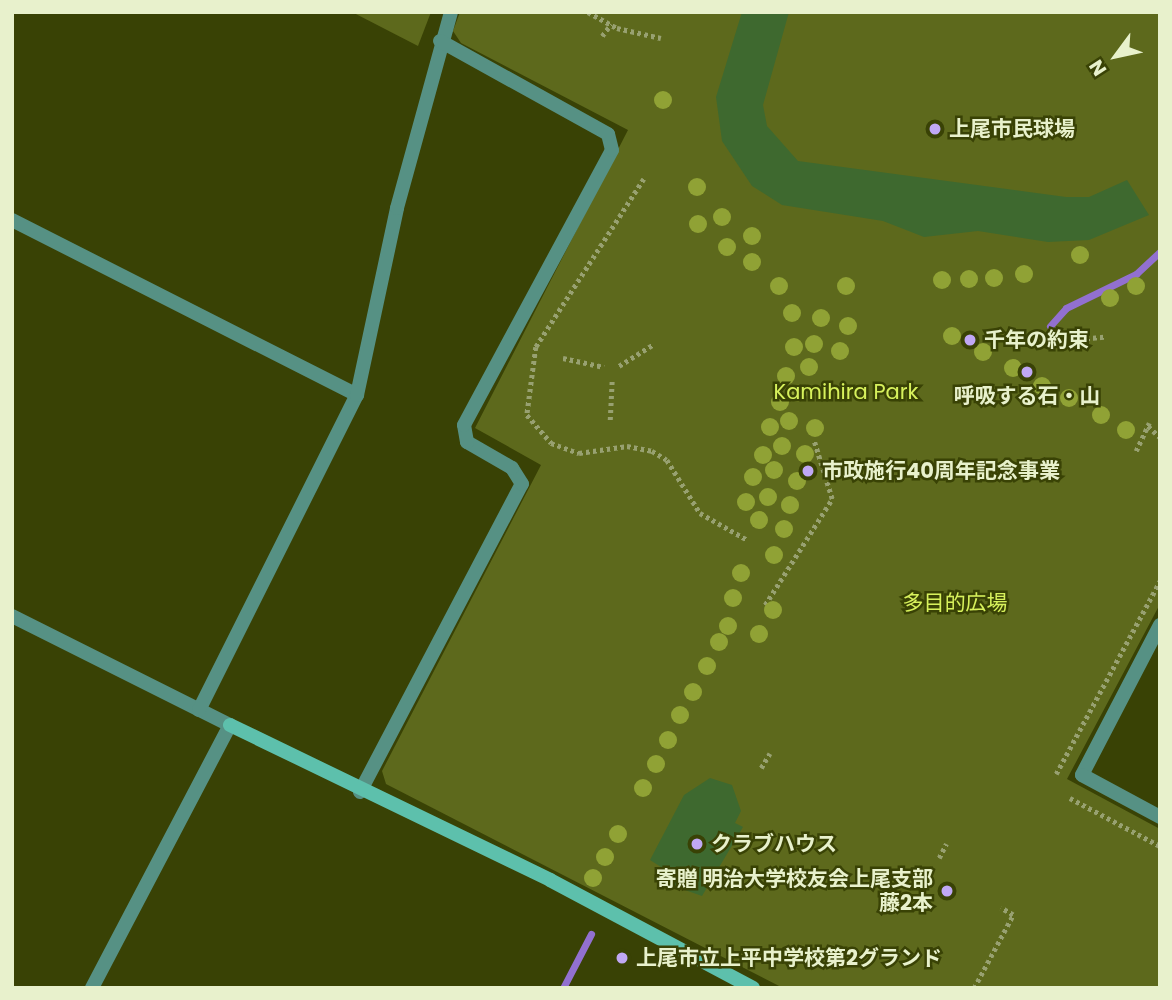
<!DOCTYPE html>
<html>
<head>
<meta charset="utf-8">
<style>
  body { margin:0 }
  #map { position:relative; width:1172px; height:1000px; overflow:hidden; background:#394205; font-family:Poppins,"Noto Sans JP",sans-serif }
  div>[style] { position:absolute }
  .green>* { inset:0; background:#5d691c }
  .stream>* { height:7px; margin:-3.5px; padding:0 3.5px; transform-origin:3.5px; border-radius:3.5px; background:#9270d0 }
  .building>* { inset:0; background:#3e692f }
  .path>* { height:4.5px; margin-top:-2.25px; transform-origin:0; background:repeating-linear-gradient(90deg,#98a171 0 3.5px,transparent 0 7px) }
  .street>* { height:14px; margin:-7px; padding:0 7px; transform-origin:7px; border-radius:7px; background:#569184 }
  .secondary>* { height:14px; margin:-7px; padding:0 7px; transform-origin:7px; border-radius:7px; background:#5dc0ac }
  .trees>* { width:18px; height:18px; margin:-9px; border-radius:50%; background:#90a235 }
  .dots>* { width:19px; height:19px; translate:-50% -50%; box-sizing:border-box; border:4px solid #394205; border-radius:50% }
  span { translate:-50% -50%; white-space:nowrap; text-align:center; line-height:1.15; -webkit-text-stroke:5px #394205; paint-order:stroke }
  .poi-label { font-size:21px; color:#e8f1cc; font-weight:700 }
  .left { translate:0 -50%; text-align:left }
  .right { translate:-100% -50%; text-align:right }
  .park-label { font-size:21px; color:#d7f15c }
  .frame { position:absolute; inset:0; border:14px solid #e8f1cc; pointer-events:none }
  .north { position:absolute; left:1081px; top:21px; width:70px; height:70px; -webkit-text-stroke:5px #394205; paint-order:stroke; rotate:237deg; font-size:19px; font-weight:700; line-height:28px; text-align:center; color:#e8f1cc }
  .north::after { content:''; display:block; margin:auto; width:24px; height:32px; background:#e8f1cc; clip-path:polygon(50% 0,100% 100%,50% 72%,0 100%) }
</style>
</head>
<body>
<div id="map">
  <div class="green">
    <i style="clip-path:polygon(352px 12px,431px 12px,418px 46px)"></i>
    <i style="clip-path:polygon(460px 12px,1160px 12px,1160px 604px,1067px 779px,1160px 829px,1160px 988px,783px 988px,386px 784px,382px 771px,541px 465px,475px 428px,628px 130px,461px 43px,453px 31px)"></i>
  </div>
  <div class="stream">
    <i style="left:1050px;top:326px;width:24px;rotate:-48deg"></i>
    <i style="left:1066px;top:308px;width:78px;rotate:-25.9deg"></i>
    <i style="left:1136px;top:274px;width:33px;rotate:-43deg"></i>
    <i style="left:563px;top:988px;width:61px;rotate:-62.6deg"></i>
  </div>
  <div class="building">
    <i style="clip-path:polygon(742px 12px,789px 12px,763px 105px,767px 126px,798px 161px,1066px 197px,1089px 197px,1127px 180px,1149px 215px,1089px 240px,1048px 242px,978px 231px,924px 237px,883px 221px,782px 205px,752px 186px,722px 141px,716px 97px)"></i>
    <i style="clip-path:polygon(710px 778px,732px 785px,741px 811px,735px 823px,743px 827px,702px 896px,654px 879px,661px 867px,650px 860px,684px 795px)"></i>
  </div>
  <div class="path">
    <i style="left:588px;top:12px;width:33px;rotate:29deg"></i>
    <i style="left:617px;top:28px;width:45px;rotate:12.8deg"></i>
    <i style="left:602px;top:36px;width:15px;rotate:-53deg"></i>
    <i style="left:644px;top:179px;width:200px;rotate:122.7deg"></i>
    <i style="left:536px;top:347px;width:69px;rotate:97.5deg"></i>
    <i style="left:527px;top:415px;width:37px;rotate:49deg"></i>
    <i style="left:551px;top:443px;width:30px;rotate:20deg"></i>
    <i style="left:579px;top:453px;width:49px;rotate:-8.3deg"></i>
    <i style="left:627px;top:446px;width:25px;rotate:11deg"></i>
    <i style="left:652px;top:451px;width:17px;rotate:31deg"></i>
    <i style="left:667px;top:460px;width:62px;rotate:58.1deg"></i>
    <i style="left:700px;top:513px;width:53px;rotate:29.5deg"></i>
    <i style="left:1045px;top:345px;width:26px;rotate:-31deg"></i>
    <i style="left:1067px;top:332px;width:14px;rotate:30deg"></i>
    <i style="left:1079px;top:339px;width:25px;rotate:-5deg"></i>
    <i style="left:563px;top:358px;width:42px;rotate:12.4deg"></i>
    <i style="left:619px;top:366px;width:41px;rotate:-32.2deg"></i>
    <i style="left:610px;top:420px;width:41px;rotate:-87.2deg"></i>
    <i style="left:1148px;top:426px;width:16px;rotate:43deg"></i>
    <i style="left:1136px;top:451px;width:31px;rotate:-65deg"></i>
    <i style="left:765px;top:605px;width:125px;rotate:-57.7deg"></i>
    <i style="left:832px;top:499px;width:61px;rotate:-107.2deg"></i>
    <i style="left:761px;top:768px;width:17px;rotate:-59deg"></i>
    <i style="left:1056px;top:774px;width:219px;rotate:-61.7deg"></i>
    <i style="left:1070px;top:798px;width:102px;rotate:28.1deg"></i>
    <i style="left:939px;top:858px;width:16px;rotate:-63deg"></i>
    <i style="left:974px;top:988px;width:83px;rotate:-61.9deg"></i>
    <i style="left:1013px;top:915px;width:14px;rotate:-150deg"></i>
  </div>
  <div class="street">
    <i style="left:12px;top:220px;width:387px;rotate:26.9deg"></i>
    <i style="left:12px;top:616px;width:244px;rotate:26.6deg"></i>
    <i style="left:230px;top:725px;width:297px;rotate:117.7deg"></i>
    <i style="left:1160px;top:625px;width:169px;rotate:117.5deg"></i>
    <i style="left:1082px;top:775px;width:89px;rotate:28.3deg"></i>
    <i style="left:199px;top:710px;width:352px;rotate:-63.4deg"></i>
    <i style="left:357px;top:395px;width:191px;rotate:-77.9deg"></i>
    <i style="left:397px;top:208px;width:203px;rotate:-74.6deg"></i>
    <i style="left:360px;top:792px;width:348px;rotate:-62.3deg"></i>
    <i style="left:522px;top:484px;width:19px;rotate:-122deg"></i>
    <i style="left:512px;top:468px;width:52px;rotate:-150deg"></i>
    <i style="left:467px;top:442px;width:17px;rotate:-100deg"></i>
    <i style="left:464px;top:425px;width:312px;rotate:-61.7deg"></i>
    <i style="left:612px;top:150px;width:16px;rotate:-104deg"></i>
    <i style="left:608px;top:134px;width:192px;rotate:-151deg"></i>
  </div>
  <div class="secondary">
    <i style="left:230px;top:725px;width:356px;rotate:25.8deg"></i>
    <i style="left:550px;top:880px;width:230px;rotate:28deg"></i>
  </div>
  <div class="trees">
    <i style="left:663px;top:100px"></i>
    <i style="left:697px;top:187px"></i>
    <i style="left:722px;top:217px"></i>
    <i style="left:698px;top:224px"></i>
    <i style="left:752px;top:236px"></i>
    <i style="left:727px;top:247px"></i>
    <i style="left:1080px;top:255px"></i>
    <i style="left:752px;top:262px"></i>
    <i style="left:1024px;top:274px"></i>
    <i style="left:994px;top:278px"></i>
    <i style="left:969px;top:279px"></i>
    <i style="left:942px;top:280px"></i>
    <i style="left:779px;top:286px"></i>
    <i style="left:846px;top:286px"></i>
    <i style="left:1136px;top:286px"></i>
    <i style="left:1110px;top:298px"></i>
    <i style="left:792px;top:313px"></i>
    <i style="left:821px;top:318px"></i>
    <i style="left:848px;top:326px"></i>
    <i style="left:952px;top:336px"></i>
    <i style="left:814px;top:344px"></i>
    <i style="left:794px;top:347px"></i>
    <i style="left:840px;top:351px"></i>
    <i style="left:983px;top:352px"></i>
    <i style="left:809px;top:367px"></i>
    <i style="left:1013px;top:368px"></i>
    <i style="left:786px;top:376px"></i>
    <i style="left:1042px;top:386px"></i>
    <i style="left:798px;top:393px"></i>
    <i style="left:1069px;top:398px"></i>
    <i style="left:780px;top:402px"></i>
    <i style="left:1101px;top:415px"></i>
    <i style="left:789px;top:421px"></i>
    <i style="left:770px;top:427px"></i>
    <i style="left:815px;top:428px"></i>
    <i style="left:1126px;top:430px"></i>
    <i style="left:782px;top:446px"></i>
    <i style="left:805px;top:454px"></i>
    <i style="left:763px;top:455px"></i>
    <i style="left:774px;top:470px"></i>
    <i style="left:753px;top:477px"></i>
    <i style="left:797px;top:481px"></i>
    <i style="left:768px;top:497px"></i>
    <i style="left:746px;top:502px"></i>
    <i style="left:790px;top:505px"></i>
    <i style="left:759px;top:520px"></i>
    <i style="left:784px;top:529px"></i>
    <i style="left:774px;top:555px"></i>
    <i style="left:741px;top:573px"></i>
    <i style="left:733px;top:598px"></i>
    <i style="left:773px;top:610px"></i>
    <i style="left:728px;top:626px"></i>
    <i style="left:759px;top:634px"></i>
    <i style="left:719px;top:642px"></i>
    <i style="left:707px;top:666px"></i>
    <i style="left:693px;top:692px"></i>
    <i style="left:680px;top:715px"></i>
    <i style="left:668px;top:740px"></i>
    <i style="left:656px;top:764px"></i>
    <i style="left:643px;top:788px"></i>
    <i style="left:618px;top:834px"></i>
    <i style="left:605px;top:857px"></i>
    <i style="left:593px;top:878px"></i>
  </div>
  <div class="dots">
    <i style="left:935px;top:129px;background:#c0a8f4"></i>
    <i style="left:970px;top:340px;background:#c0a8f4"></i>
    <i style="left:1027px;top:372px;background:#c0a8f4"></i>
    <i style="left:808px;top:471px;background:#c0a8f4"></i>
    <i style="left:697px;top:844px;background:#c0a8f4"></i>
    <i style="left:947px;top:891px;background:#c0a8f4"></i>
    <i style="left:622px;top:958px;background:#c0a8f4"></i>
  </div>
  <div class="poi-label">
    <span class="left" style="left:949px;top:129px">上尾市民球場</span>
    <span class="left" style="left:984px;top:340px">千年の約束</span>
    <span style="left:1027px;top:396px">呼吸する石・山</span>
    <span class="left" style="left:822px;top:471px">市政施行40周年記念事業</span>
    <span class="left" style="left:711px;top:844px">クラブハウス</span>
    <span class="right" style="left:933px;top:891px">寄贈 明治大学校友会上尾支部<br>藤2本</span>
    <span class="left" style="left:636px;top:958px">上尾市立上平中学校第2グランド</span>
  </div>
  <div class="park-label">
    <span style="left:846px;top:392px">Kamihira Park</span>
    <span style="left:955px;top:603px">多目的広場</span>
  </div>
  <div class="frame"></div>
  <div class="north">N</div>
</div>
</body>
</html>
